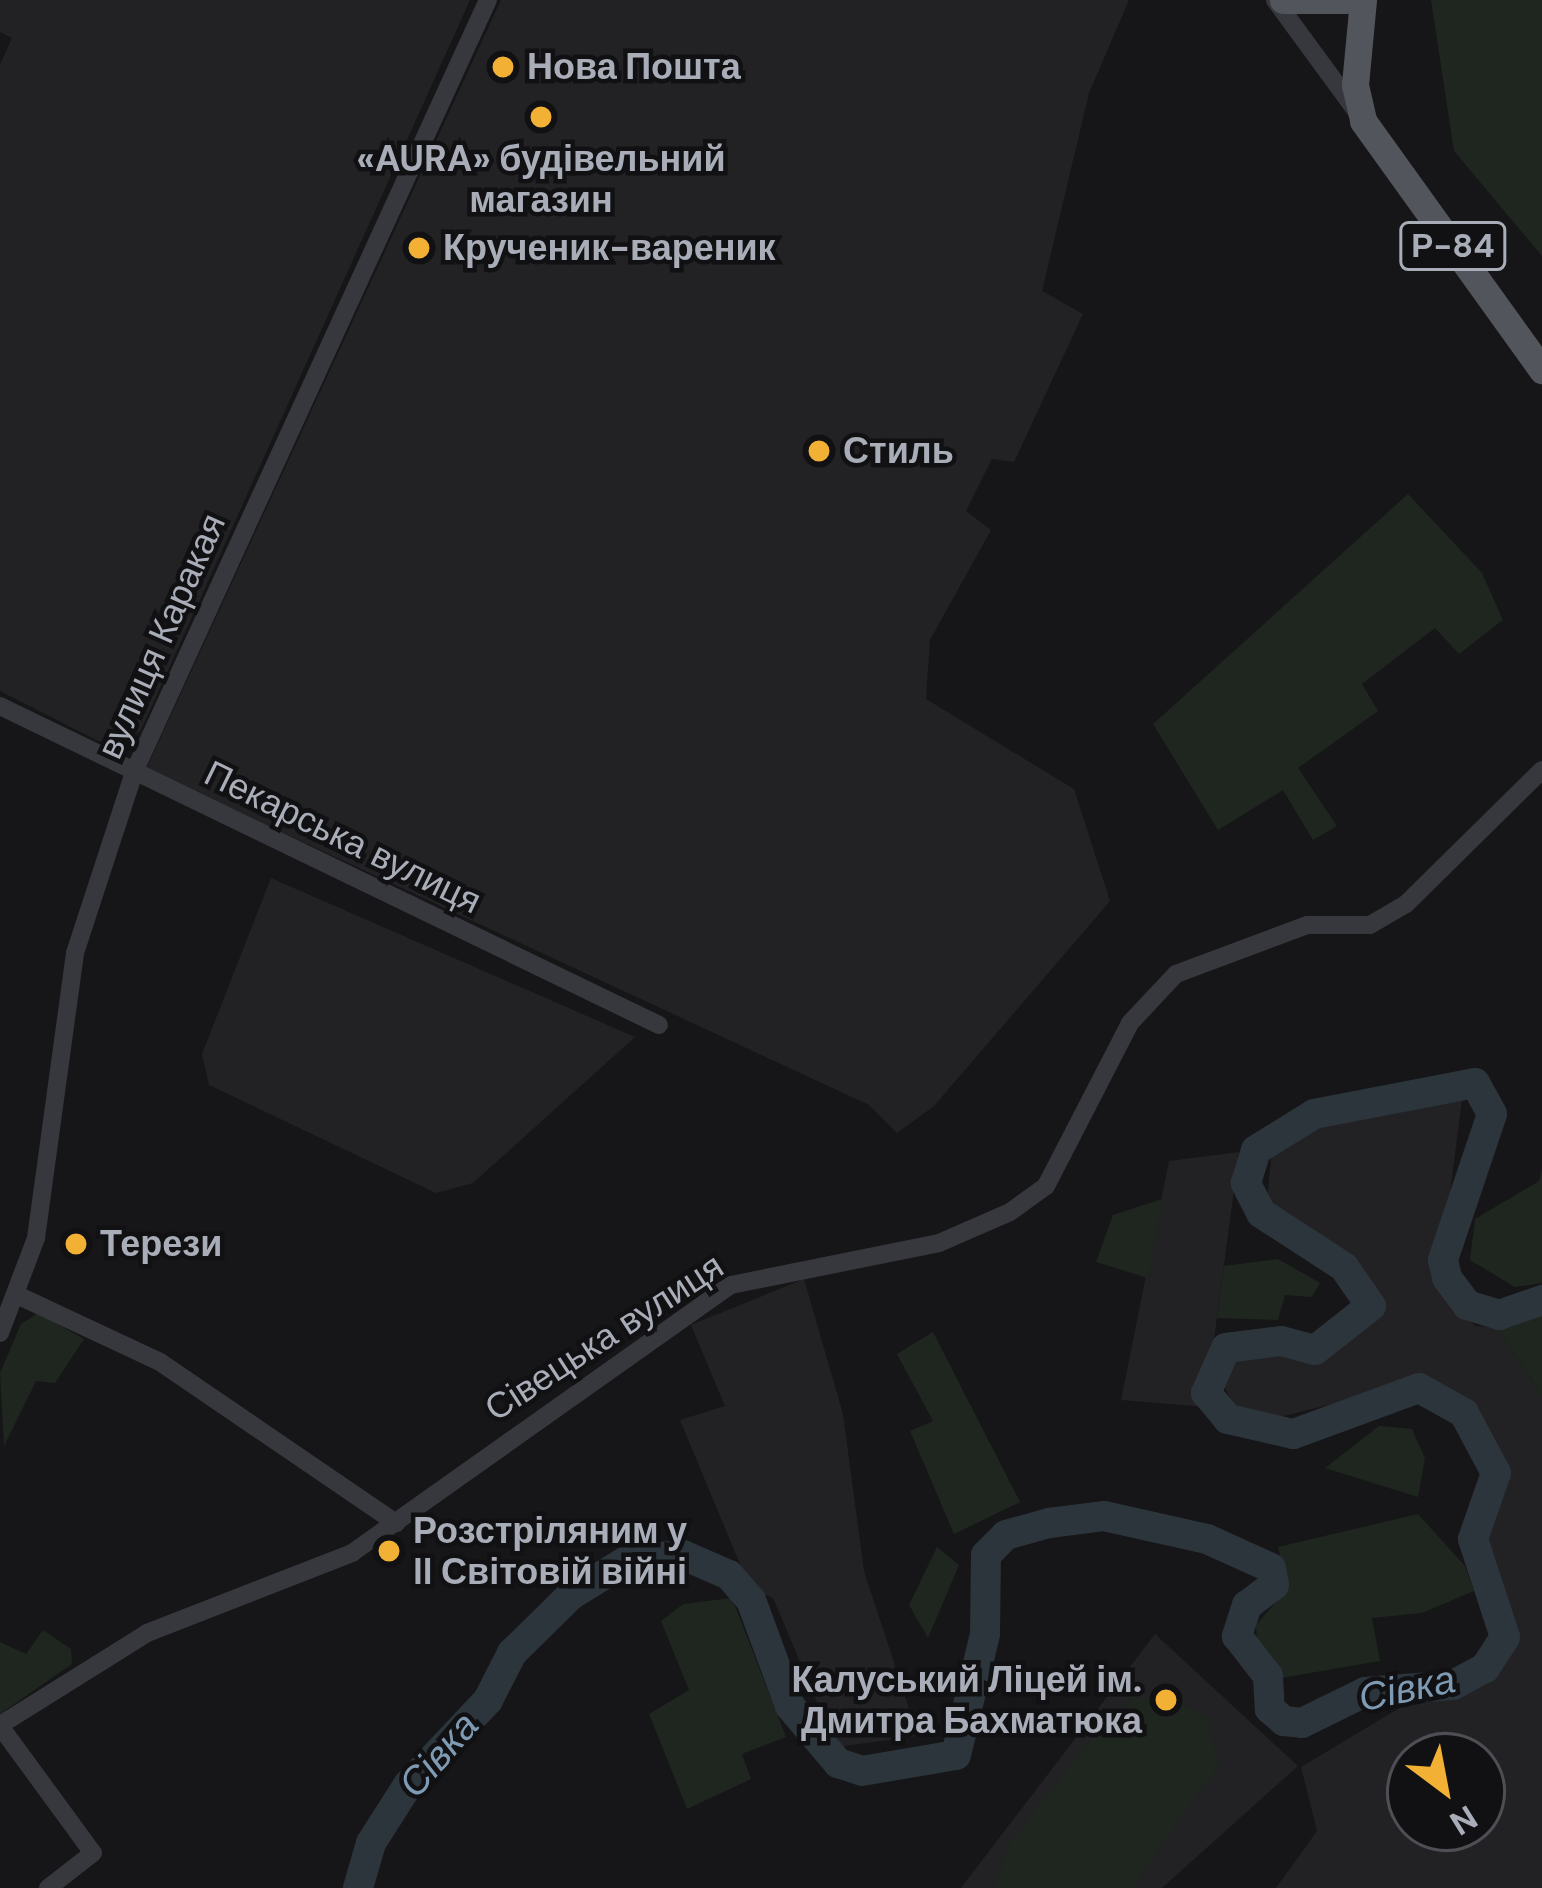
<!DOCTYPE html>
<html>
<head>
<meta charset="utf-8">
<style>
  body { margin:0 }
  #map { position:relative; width:1542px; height:1888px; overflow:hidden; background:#161618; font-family:"DM Sans",sans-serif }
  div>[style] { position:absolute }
  .built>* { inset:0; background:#222225 }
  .green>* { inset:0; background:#1e261f }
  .river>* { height:30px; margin:-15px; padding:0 15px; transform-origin:15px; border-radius:15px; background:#2c353c }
  .street>* { height:18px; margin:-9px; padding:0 9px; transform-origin:9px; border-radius:9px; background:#37383d }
  .primary>* { height:27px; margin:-13.5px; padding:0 13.5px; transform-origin:13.5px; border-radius:13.5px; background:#53555c }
  .dots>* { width:33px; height:33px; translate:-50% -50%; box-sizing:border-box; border:6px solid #111113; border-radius:50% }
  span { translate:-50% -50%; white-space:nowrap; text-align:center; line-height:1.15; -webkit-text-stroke:9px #111113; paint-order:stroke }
  .shield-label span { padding:3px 9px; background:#111113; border:3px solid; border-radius:9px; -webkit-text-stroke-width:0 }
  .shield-label { font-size:33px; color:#a8adb8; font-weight:700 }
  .poi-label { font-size:36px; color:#a8adb8; font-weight:700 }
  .left { translate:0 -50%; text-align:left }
  .right { translate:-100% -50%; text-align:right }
  .street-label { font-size:36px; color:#a8adb8 }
  .water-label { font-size:39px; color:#7f9bb3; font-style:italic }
  .north { position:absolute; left:1386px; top:1732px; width:120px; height:120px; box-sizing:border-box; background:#111113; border:3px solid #4d4f55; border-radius:50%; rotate:148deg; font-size:33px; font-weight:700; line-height:48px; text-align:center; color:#a8adb8 }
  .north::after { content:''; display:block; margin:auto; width:42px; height:54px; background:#f2b134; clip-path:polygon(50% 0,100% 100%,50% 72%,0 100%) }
</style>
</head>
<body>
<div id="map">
  <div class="built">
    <i style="clip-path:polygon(0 0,470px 0,141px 730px,127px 741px,98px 741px,0 691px,0 65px,12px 38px,0 32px)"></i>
    <i style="clip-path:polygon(501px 0,1129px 0,1089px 93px,1042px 291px,1083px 314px,1014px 462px,992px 459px,966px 511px,991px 530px,930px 640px,926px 699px,1074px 789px,1110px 901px,934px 1106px,897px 1133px,869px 1105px,146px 769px)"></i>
    <i style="clip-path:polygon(271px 878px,635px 1037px,473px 1183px,436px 1193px,209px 1085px,202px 1054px)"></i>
    <i style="clip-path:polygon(evenodd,1463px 1092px,1439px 1278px,1475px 1326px,1497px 1327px,1542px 1395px,1542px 1888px,1276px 1888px,1317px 1831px,1301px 1767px,1411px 1701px,1463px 1690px,1501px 1658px,1509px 1630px,1479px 1539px,1502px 1477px,1468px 1410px,1422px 1382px,1279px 1417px,1238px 1412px,1221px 1381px,1232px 1359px,1340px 1346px,1376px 1304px,1345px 1260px,1266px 1213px,1272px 1148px,1315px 1123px,1463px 1092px,1410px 1756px,1482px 1756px,1482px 1828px,1410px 1828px,1410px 1756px)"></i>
    <i style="clip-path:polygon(1239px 1152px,1205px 1407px,1121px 1400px,1169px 1161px)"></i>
    <i style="clip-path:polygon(804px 1279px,843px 1414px,864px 1571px,918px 1736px,836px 1747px,773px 1598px,750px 1588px,680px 1420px,725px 1406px,691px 1325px)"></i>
    <i style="clip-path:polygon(1155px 1634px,1298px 1766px,1162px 1888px,961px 1888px)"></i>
  </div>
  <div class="green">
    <i style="clip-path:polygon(1431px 0,1542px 0,1542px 256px,1454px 151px)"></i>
    <i style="clip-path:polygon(1408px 494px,1482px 573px,1503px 620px,1459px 654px,1435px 628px,1362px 684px,1378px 711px,1298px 768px,1337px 826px,1313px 840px,1283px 790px,1218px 830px,1153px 724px)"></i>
    <i style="clip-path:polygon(1542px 1170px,1542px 1283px,1515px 1287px,1470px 1260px,1475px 1219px,1539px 1181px)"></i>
    <i style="clip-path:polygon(1162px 1199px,1148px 1278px,1096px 1262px,1113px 1215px)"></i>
    <i style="clip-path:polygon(1278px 1259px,1320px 1283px,1312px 1297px,1285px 1295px,1278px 1320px,1217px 1318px,1224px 1266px)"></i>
    <i style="clip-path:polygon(1542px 1306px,1542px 1395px,1497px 1327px)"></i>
    <i style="clip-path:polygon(38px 1313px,84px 1339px,55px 1383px,36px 1381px,4px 1446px,0 1373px,21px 1324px)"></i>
    <i style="clip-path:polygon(933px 1332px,1020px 1502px,954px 1534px,910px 1431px,933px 1421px,897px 1354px)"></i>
    <i style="clip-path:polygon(1379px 1426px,1412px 1429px,1425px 1458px,1418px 1497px,1325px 1468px)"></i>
    <i style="clip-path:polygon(1418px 1514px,1465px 1566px,1474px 1591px,1422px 1613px,1372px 1618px,1380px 1661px,1275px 1679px,1258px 1656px,1256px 1625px,1288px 1588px,1278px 1547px)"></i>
    <i style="clip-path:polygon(937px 1547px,959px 1565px,928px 1638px,909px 1605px)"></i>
    <i style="clip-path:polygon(732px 1598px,786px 1737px,742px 1754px,751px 1779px,687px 1809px,649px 1714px,689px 1690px,661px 1621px,683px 1604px)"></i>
    <i style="clip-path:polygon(43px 1630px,71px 1649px,72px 1664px,0 1714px,0 1642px,26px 1654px)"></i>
    <i style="clip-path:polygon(1166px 1695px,1207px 1718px,1219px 1764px,1132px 1888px,995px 1888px,1008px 1846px,1108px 1718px,1134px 1699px)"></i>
  </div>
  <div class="river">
    <i style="left:358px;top:1888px;width:47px;rotate:-73.9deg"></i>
    <i style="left:371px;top:1843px;width:69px;rotate:-57.5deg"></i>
    <i style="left:408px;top:1785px;width:117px;rotate:-46.7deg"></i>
    <i style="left:488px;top:1700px;width:53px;rotate:-62.9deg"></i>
    <i style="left:512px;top:1653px;width:83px;rotate:-44.5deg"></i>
    <i style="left:571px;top:1595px;width:67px;rotate:-31.6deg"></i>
    <i style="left:628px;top:1560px;width:55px;rotate:-5.2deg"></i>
    <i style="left:683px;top:1555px;width:50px;rotate:23.5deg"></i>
    <i style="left:729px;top:1575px;width:33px;rotate:49deg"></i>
    <i style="left:751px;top:1600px;width:113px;rotate:69.8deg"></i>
    <i style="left:790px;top:1706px;width:75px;rotate:49.9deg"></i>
    <i style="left:838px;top:1763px;width:25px;rotate:18deg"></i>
    <i style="left:862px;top:1771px;width:95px;rotate:-9.7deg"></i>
    <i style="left:956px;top:1755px;width:124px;rotate:-76.5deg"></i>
    <i style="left:985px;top:1634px;width:79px;rotate:-89.3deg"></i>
    <i style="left:986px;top:1555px;width:28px;rotate:-45deg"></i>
    <i style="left:1006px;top:1535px;width:45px;rotate:-15.6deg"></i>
    <i style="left:1049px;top:1523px;width:55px;rotate:-7.3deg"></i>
    <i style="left:1104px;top:1516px;width:106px;rotate:12.6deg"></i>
    <i style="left:1207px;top:1539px;width:70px;rotate:24.4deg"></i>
    <i style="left:1271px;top:1568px;width:17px;rotate:80deg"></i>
    <i style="left:1274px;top:1585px;width:34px;rotate:143deg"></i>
    <i style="left:1247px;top:1605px;width:33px;rotate:108deg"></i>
    <i style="left:1237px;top:1636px;width:51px;rotate:52.2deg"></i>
    <i style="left:1268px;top:1676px;width:33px;rotate:87deg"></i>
    <i style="left:1270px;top:1709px;width:18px;rotate:41deg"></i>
    <i style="left:1284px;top:1721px;width:18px;rotate:6deg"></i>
    <i style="left:1302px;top:1723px;width:70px;rotate:-26.2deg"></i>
    <i style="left:1365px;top:1692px;width:88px;rotate:-4.5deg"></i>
    <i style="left:1453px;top:1685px;width:36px;rotate:-28deg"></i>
    <i style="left:1485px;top:1668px;width:37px;rotate:-57deg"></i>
    <i style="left:1505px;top:1637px;width:103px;rotate:-108.1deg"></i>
    <i style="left:1473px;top:1539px;width:70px;rotate:-70.8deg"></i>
    <i style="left:1496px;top:1473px;width:68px;rotate:-118.1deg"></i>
    <i style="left:1464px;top:1413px;width:51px;rotate:-150.9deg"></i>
    <i style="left:1419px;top:1388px;width:134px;rotate:159.9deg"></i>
    <i style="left:1293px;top:1434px;width:67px;rotate:-167deg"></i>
    <i style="left:1228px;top:1419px;width:34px;rotate:-130deg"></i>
    <i style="left:1206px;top:1393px;width:49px;rotate:-66deg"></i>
    <i style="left:1226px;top:1348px;width:55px;rotate:-7.3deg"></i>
    <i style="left:1281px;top:1341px;width:35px;rotate:15deg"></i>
    <i style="left:1315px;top:1350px;width:71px;rotate:-38.2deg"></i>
    <i style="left:1371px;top:1306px;width:47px;rotate:-124.7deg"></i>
    <i style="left:1344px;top:1267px;width:99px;rotate:-147deg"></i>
    <i style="left:1261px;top:1213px;width:34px;rotate:-117deg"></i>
    <i style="left:1246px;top:1183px;width:34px;rotate:-73deg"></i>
    <i style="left:1256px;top:1150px;width:68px;rotate:-31.8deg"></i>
    <i style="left:1314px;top:1114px;width:164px;rotate:-10.9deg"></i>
    <i style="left:1475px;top:1083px;width:35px;rotate:61deg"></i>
    <i style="left:1492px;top:1114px;width:154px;rotate:108.6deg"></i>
    <i style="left:1443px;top:1260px;width:18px;rotate:77deg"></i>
    <i style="left:1447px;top:1278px;width:34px;rotate:53deg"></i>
    <i style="left:1467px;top:1305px;width:34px;rotate:17deg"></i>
    <i style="left:1499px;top:1315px;width:46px;rotate:-19.2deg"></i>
  </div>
  <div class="street">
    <i style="left:1275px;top:0;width:139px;rotate:53.8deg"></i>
    <i style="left:0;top:706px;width:732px;rotate:25.83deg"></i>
    <i style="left:17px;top:1295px;width:158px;rotate:25.1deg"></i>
    <i style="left:160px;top:1362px;width:286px;rotate:34.3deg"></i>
    <i style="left:0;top:1333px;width:102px;rotate:-69.2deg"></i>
    <i style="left:36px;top:1238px;width:288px;rotate:-82.2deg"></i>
    <i style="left:75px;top:953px;width:190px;rotate:-71.9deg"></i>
    <i style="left:134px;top:772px;width:849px;rotate:-65.37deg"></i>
    <i style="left:0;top:1725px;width:173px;rotate:-32deg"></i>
    <i style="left:147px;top:1633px;width:220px;rotate:-21.3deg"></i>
    <i style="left:352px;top:1553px;width:464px;rotate:-35.3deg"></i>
    <i style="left:731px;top:1285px;width:212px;rotate:-11.4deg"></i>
    <i style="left:939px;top:1243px;width:77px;rotate:-23.6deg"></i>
    <i style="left:1010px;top:1212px;width:44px;rotate:-35.8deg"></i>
    <i style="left:1046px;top:1186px;width:183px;rotate:-62.7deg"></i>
    <i style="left:1130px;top:1023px;width:67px;rotate:-46.8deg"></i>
    <i style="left:1176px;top:974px;width:140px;rotate:-20.5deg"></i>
    <i style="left:1307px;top:925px;width:63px"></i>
    <i style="left:1370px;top:925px;width:42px;rotate:-30.3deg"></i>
    <i style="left:1406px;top:904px;width:191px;rotate:-44.6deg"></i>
    <i style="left:0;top:1726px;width:157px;rotate:53.8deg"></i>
    <i style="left:93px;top:1853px;width:57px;rotate:142.1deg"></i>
  </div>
  <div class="primary">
    <i style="left:1283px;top:0;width:64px"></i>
    <i style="left:1363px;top:0;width:85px;rotate:95.4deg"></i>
    <i style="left:1355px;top:85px;width:37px;rotate:77deg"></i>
    <i style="left:1363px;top:121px;width:307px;rotate:54.3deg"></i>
  </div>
  <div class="dots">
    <i style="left:503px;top:67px;background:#f2b134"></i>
    <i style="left:541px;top:117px;background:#f2b134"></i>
    <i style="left:419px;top:248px;background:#f2b134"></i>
    <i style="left:819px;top:451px;background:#f2b134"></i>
    <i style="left:76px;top:1244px;background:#f2b134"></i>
    <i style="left:389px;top:1551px;background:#f2b134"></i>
    <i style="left:1166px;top:1700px;background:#f2b134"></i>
  </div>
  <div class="shield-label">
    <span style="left:1453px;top:246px">Р-84</span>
  </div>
  <div class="poi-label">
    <span class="left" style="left:527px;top:67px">Нова Пошта</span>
    <span style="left:541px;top:179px">«AURA» будівельний<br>магазин</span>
    <span class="left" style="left:443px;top:248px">Крученик-вареник</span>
    <span class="left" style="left:843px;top:451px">Стиль</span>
    <span class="left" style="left:100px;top:1244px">Терези</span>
    <span class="left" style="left:413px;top:1551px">Розстріляним у<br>II Світовій війні</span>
    <span class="right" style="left:1142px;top:1700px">Калуський Ліцей ім.<br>Дмитра Бахматюка</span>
  </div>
  <div class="street-label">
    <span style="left:161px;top:636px;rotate:-66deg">вулиця Каракая</span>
    <span style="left:343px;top:837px;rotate:26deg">Пекарська вулиця</span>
    <span style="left:604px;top:1337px;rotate:-33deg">Сівецька вулиця</span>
  </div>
  <div class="water-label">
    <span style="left:1407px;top:1689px;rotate:-12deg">Сівка</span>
    <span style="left:439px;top:1755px;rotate:-49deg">Сівка</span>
  </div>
  <div class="north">N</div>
</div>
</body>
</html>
